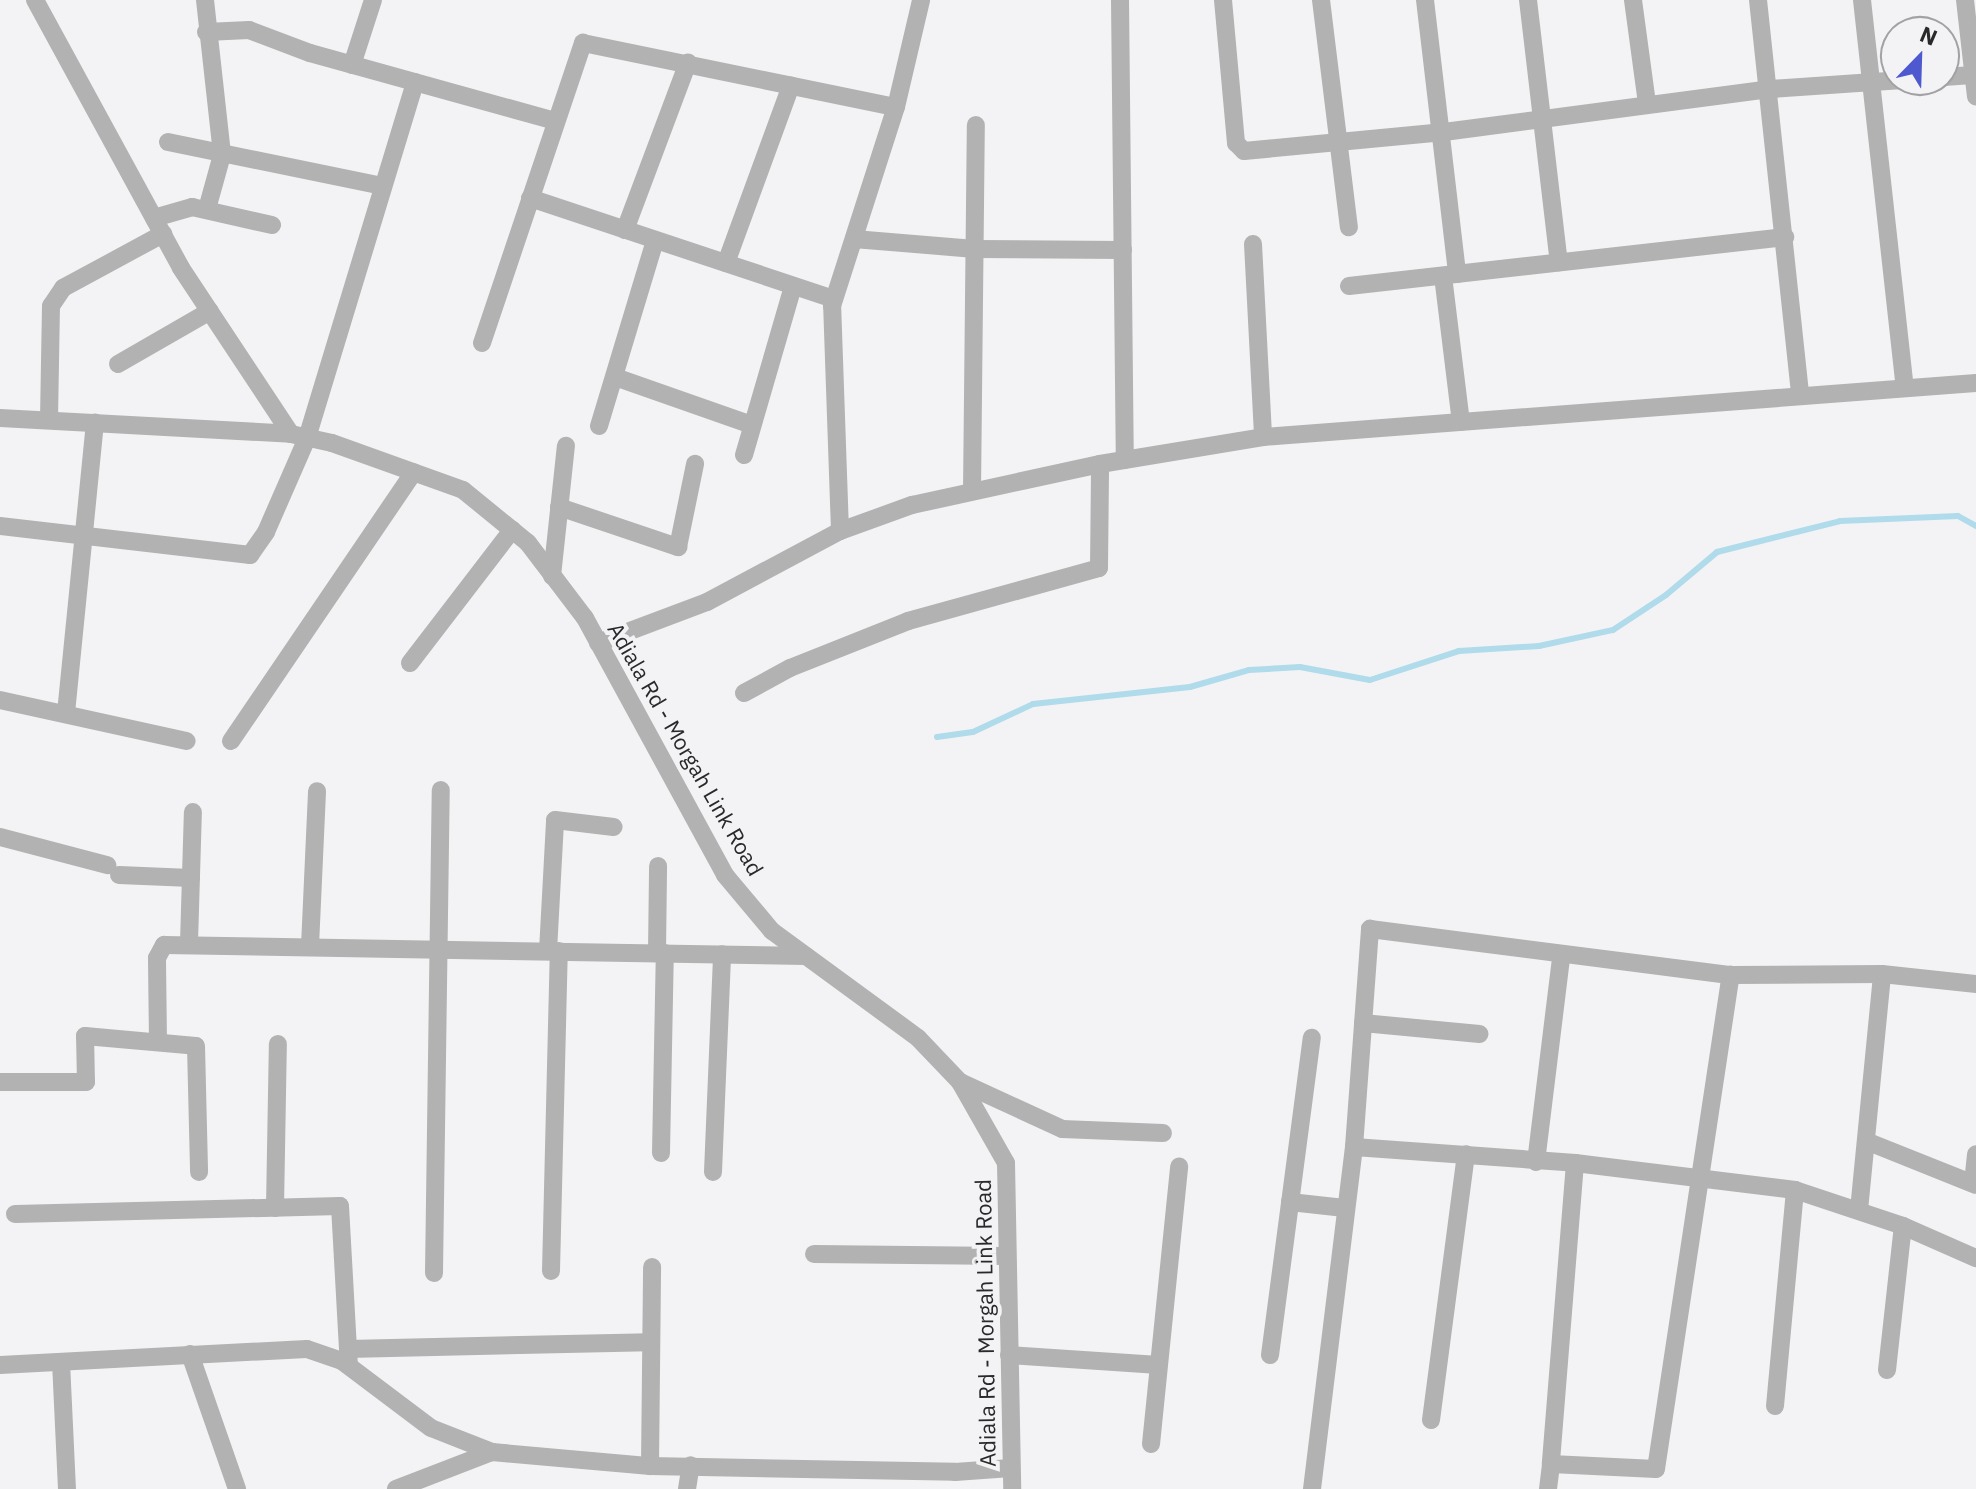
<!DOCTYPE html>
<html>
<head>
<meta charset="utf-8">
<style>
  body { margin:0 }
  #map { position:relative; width:1976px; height:1489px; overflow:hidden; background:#f3f3f6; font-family:"IBM Plex Sans",sans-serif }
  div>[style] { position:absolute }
  .stream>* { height:6px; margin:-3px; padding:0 3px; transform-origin:3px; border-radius:3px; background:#b0dbea }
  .street>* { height:18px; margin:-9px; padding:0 9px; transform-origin:9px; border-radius:9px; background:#b3b2b2 }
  span { translate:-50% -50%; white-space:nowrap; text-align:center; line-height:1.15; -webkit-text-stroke:8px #f3f3f6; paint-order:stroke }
  .street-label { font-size:22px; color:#29292a }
  .north { position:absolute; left:1880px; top:16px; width:80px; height:80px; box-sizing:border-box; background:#f3f3f6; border:2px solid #a2a2a4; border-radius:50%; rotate:23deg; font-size:22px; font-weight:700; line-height:32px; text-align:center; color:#29292a }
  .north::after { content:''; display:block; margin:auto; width:28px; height:36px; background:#4f59cf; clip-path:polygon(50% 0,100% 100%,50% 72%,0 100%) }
</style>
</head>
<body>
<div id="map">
  <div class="stream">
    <i style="left:937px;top:737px;width:36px;rotate:-8deg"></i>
    <i style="left:973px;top:732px;width:66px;rotate:-25deg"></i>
    <i style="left:1033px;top:704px;width:158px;rotate:-6.2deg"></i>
    <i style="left:1190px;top:687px;width:61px;rotate:-16.1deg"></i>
    <i style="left:1249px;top:670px;width:51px;rotate:-3.4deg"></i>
    <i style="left:1300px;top:667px;width:71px;rotate:10.5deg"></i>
    <i style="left:1370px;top:680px;width:94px;rotate:-18deg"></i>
    <i style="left:1459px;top:651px;width:80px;rotate:-3.6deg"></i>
    <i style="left:1539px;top:646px;width:76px;rotate:-12.2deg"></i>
    <i style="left:1613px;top:630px;width:64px;rotate:-33.4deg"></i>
    <i style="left:1666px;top:595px;width:67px;rotate:-40.1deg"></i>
    <i style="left:1717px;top:552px;width:127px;rotate:-14.1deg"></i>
    <i style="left:1840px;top:521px;width:118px;rotate:-2.4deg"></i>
    <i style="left:1958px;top:516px;width:21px;rotate:29deg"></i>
  </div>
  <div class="street">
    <i style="left:35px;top:0;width:305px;rotate:61.4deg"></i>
    <i style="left:181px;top:268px;width:199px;rotate:56.5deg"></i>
    <i style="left:205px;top:0;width:156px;rotate:83.7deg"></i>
    <i style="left:222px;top:155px;width:56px;rotate:105.5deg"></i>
    <i style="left:1120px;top:0;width:460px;rotate:89.4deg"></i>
    <i style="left:1223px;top:0;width:144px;rotate:84.8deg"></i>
    <i style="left:1236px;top:143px;width:11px;rotate:45deg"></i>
    <i style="left:1244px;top:151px;width:201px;rotate:-5.4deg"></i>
    <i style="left:1444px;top:132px;width:330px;rotate:-7.5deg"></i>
    <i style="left:1771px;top:89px;width:132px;rotate:-3.9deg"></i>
    <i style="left:1321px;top:0;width:229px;rotate:83deg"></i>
    <i style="left:1425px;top:0;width:276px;rotate:83.3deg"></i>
    <i style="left:1528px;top:0;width:264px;rotate:83.3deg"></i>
    <i style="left:1633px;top:0;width:105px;rotate:82.3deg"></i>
    <i style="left:1758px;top:0;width:397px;rotate:83.9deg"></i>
    <i style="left:1862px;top:0;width:389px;rotate:83.7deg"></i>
    <i style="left:1965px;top:0;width:97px;rotate:83.5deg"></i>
    <i style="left:206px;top:32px;width:43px;rotate:-2.7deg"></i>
    <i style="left:249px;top:30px;width:65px;rotate:20.7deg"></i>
    <i style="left:310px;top:53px;width:255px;rotate:15.5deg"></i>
    <i style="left:352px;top:65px;width:68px;rotate:-72.1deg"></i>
    <i style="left:1944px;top:77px;width:32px;rotate:-4deg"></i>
    <i style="left:168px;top:142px;width:219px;rotate:11.6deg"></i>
    <i style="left:530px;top:198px;width:320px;rotate:18.4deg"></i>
    <i style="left:154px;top:218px;width:40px;rotate:-16deg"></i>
    <i style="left:192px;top:207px;width:82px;rotate:12.7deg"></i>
    <i style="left:625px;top:230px;width:179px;rotate:-69.4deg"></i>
    <i style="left:854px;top:239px;width:121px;rotate:4.7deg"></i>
    <i style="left:975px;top:249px;width:148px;rotate:0.4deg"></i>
    <i style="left:1253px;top:244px;width:193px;rotate:87deg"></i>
    <i style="left:726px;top:263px;width:189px;rotate:-69.9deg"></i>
    <i style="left:1443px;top:276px;width:147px;rotate:83deg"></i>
    <i style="left:1349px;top:286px;width:439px;rotate:-6.4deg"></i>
    <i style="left:482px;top:343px;width:317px;rotate:-71.4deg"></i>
    <i style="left:583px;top:43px;width:319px;rotate:11.6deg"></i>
    <i style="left:118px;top:364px;width:106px;rotate:-29.9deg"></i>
    <i style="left:615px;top:377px;width:145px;rotate:19.3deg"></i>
    <i style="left:0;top:418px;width:291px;rotate:3.1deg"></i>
    <i style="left:291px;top:434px;width:42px;rotate:12.4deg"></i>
    <i style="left:332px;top:443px;width:139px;rotate:19.7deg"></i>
    <i style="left:463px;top:490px;width:84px;rotate:39.2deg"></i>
    <i style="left:528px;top:543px;width:94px;rotate:52.8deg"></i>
    <i style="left:585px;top:618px;width:293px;rotate:61.4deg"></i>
    <i style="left:725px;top:875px;width:73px;rotate:50deg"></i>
    <i style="left:772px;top:931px;width:181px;rotate:36.2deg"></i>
    <i style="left:918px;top:1038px;width:61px;rotate:46.3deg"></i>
    <i style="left:960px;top:1082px;width:93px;rotate:60.4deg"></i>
    <i style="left:1006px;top:1163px;width:326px;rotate:88.9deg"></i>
    <i style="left:49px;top:420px;width:114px;rotate:-89deg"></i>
    <i style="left:51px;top:306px;width:22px;rotate:-56deg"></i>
    <i style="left:63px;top:288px;width:114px;rotate:-28.4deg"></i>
    <i style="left:599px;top:426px;width:194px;rotate:-73.2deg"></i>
    <i style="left:744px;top:455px;width:176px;rotate:-73.8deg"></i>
    <i style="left:972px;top:491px;width:366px;rotate:-89.4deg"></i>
    <i style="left:559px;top:507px;width:126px;rotate:18.6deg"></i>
    <i style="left:678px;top:547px;width:85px;rotate:-78.4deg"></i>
    <i style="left:0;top:526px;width:252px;rotate:6.6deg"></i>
    <i style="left:250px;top:555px;width:28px;rotate:-55deg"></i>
    <i style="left:266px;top:532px;width:103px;rotate:-66.4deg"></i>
    <i style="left:307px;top:438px;width:372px;rotate:-73.1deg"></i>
    <i style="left:840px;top:531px;width:225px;rotate:-92deg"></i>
    <i style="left:832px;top:306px;width:209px;rotate:-72.2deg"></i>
    <i style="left:896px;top:107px;width:110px;rotate:-76.8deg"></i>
    <i style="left:552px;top:576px;width:131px;rotate:-83.9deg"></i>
    <i style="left:598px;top:643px;width:116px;rotate:-20.6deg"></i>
    <i style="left:707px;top:602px;width:151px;rotate:-28.1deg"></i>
    <i style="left:840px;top:531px;width:77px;rotate:-19.9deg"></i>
    <i style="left:912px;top:505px;width:192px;rotate:-12.3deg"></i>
    <i style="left:1100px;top:464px;width:165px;rotate:-9.4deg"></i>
    <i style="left:1263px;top:437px;width:715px;rotate:-4.33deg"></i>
    <i style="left:410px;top:663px;width:168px;rotate:-52.5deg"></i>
    <i style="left:744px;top:693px;width:52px;rotate:-28.5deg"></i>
    <i style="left:790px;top:668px;width:127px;rotate:-21.7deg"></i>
    <i style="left:908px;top:621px;width:198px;rotate:-15.5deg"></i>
    <i style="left:1099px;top:568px;width:104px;rotate:-89.4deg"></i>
    <i style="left:0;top:700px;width:191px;rotate:12.4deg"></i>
    <i style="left:66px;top:713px;width:292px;rotate:-84.3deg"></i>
    <i style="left:231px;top:741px;width:325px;rotate:-55.8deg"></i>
    <i style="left:0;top:837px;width:111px;rotate:14.7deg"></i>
    <i style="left:119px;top:875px;width:72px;rotate:2.4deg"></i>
    <i style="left:189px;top:943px;width:131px;rotate:-88.3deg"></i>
    <i style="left:310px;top:946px;width:155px;rotate:-87.4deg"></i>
    <i style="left:548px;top:951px;width:131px;rotate:-86.9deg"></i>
    <i style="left:555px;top:820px;width:59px;rotate:6.8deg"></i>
    <i style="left:657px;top:953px;width:87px;rotate:-89.3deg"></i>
    <i style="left:1363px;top:1023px;width:117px;rotate:5.4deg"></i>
    <i style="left:158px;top:1042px;width:84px;rotate:-90.7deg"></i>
    <i style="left:157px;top:958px;width:15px;rotate:-62deg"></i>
    <i style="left:164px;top:945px;width:642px;rotate:0.98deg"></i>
    <i style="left:0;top:1082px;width:86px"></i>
    <i style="left:86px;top:1082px;width:46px;rotate:-91.2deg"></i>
    <i style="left:85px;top:1036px;width:111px;rotate:5.1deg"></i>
    <i style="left:196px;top:1046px;width:126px;rotate:88.6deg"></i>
    <i style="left:960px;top:1082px;width:112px;rotate:24.7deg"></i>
    <i style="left:1062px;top:1129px;width:101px;rotate:2.3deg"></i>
    <i style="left:1866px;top:1141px;width:118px;rotate:21.8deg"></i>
    <i style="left:1354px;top:1147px;width:222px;rotate:4.1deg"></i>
    <i style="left:1575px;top:1163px;width:222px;rotate:7deg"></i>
    <i style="left:1795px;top:1190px;width:114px;rotate:18.4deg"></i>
    <i style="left:1903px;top:1226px;width:80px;rotate:23.7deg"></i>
    <i style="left:661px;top:1153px;width:200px;rotate:-88.9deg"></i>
    <i style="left:1536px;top:1162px;width:207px;rotate:-83deg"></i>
    <i style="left:1575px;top:1163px;width:302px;rotate:94.6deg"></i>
    <i style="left:1551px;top:1464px;width:105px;rotate:2.7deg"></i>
    <i style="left:1656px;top:1469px;width:500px;rotate:-81.4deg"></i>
    <i style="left:713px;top:1172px;width:218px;rotate:-87.6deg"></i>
    <i style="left:1973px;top:1183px;width:29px;rotate:-84deg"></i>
    <i style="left:1290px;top:1202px;width:55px;rotate:6.2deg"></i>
    <i style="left:275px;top:1208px;width:164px;rotate:-89deg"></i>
    <i style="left:1859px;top:1210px;width:237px;rotate:-84.4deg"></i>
    <i style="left:1882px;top:974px;width:95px;rotate:6.1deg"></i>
    <i style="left:15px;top:1214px;width:325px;rotate:-1.4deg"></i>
    <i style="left:340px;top:1206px;width:160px;rotate:86.8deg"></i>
    <i style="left:814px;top:1254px;width:193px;rotate:0.6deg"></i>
    <i style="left:551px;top:1271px;width:320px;rotate:-88.6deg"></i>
    <i style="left:434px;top:1273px;width:483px;rotate:-89.2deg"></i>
    <i style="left:348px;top:1349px;width:300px;rotate:-1.3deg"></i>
    <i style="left:190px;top:1354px;width:143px;rotate:70.8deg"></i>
    <i style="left:1009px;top:1355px;width:150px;rotate:3.8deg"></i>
    <i style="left:1270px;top:1355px;width:320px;rotate:-82.5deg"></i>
    <i style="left:61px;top:1362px;width:127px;rotate:87.3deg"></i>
    <i style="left:0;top:1365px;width:307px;rotate:-3deg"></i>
    <i style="left:307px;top:1349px;width:37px;rotate:19deg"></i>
    <i style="left:342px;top:1361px;width:111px;rotate:37deg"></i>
    <i style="left:431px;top:1428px;width:66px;rotate:21.5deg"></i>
    <i style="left:492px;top:1452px;width:159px;rotate:5.1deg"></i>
    <i style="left:650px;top:1466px;width:305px;rotate:1.1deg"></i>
    <i style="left:955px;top:1472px;width:56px;rotate:-4.1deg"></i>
    <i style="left:1887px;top:1370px;width:145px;rotate:-83.7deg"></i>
    <i style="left:1775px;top:1406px;width:217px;rotate:-84.7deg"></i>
    <i style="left:1431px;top:1420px;width:268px;rotate:-82.5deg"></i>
    <i style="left:1151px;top:1444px;width:279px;rotate:-84.2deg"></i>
    <i style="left:650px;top:1466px;width:199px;rotate:-89.4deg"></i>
    <i style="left:396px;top:1489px;width:103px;rotate:-21.1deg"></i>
    <i style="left:687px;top:1489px;width:24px;rotate:-81deg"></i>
    <i style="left:1312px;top:1489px;width:345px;rotate:-83deg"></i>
    <i style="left:1354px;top:1147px;width:219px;rotate:-85.8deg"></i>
    <i style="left:1370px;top:929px;width:364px;rotate:7.3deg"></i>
    <i style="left:1731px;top:975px;width:151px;rotate:-0.4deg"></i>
    <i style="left:1548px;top:1489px;width:25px;rotate:-83deg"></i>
  </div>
  <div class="street-label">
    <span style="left:686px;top:749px;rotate:60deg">Adiala Rd - Morgah Link Road</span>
    <span style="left:985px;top:1323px;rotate:-91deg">Adiala Rd - Morgah Link Road</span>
  </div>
  <div class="north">N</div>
</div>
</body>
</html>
